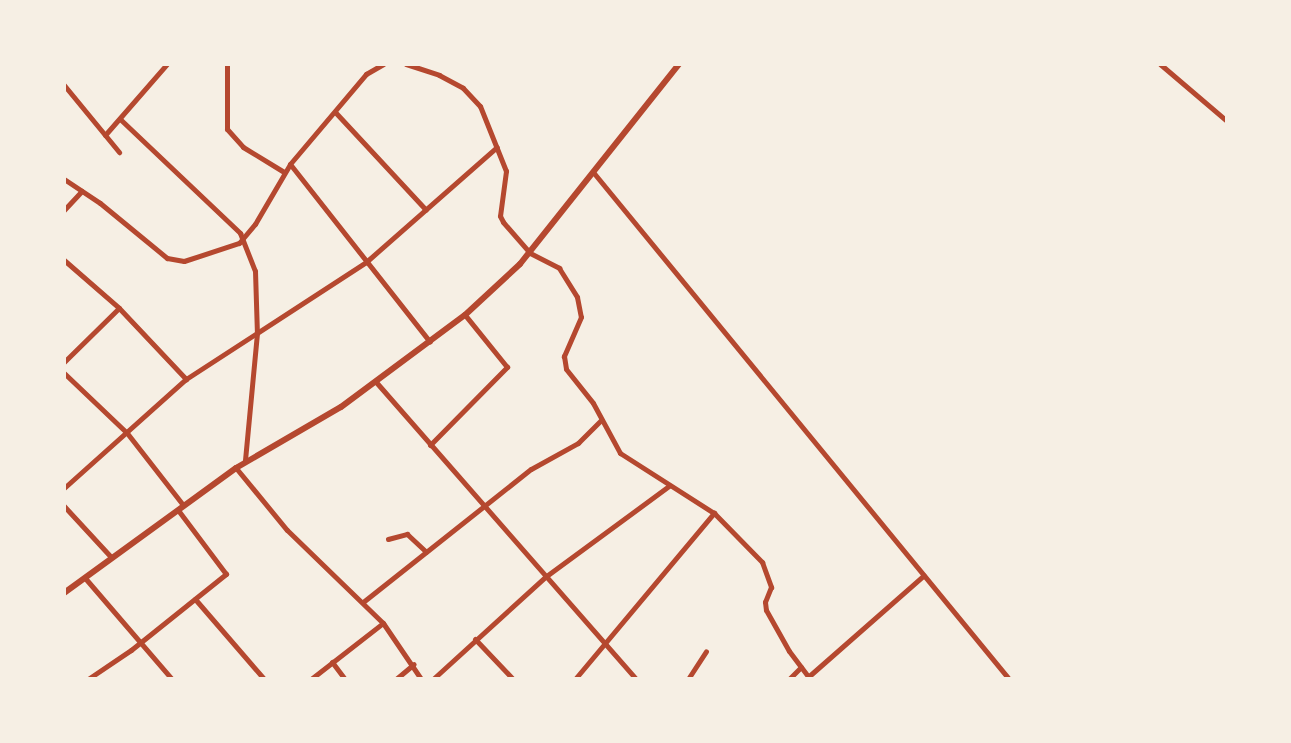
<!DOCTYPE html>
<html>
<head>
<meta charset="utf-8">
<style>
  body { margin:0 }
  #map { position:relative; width:1291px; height:743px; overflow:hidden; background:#f6efe4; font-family:Helvetica,sans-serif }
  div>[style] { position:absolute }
  .minor>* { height:5px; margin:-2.5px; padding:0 2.5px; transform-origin:2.5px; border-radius:2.5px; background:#b5482f }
  .tertiary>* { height:6px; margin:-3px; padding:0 3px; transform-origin:3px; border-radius:3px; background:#b5482f }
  span { translate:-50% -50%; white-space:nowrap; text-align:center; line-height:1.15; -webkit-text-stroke:8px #f6efe4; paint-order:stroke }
  .frame { position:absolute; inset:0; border:66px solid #f6efe4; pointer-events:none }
</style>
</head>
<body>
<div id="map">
  <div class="minor">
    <i style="left:227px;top:64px;width:65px;rotate:90deg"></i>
    <i style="left:227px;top:129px;width:24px;rotate:48deg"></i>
    <i style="left:243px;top:147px;width:48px;rotate:31.4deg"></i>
    <i style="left:406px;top:64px;width:35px;rotate:18deg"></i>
    <i style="left:439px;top:75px;width:27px;rotate:28deg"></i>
    <i style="left:463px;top:88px;width:25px;rotate:47deg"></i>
    <i style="left:480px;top:106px;width:70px;rotate:68.2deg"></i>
    <i style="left:506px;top:171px;width:45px;rotate:97.6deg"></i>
    <i style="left:500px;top:216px;width:7px;rotate:63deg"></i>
    <i style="left:503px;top:222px;width:41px;rotate:48.9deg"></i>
    <i style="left:530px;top:253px;width:33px;rotate:27deg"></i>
    <i style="left:559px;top:268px;width:34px;rotate:58deg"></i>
    <i style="left:577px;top:297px;width:20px;rotate:79deg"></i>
    <i style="left:581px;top:317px;width:43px;rotate:113.6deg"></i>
    <i style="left:564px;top:356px;width:13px;rotate:81deg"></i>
    <i style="left:566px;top:369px;width:43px;rotate:51.5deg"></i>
    <i style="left:593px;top:403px;width:57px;rotate:61.6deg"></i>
    <i style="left:620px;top:453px;width:112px;rotate:32.6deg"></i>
    <i style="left:714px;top:513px;width:69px;rotate:45.6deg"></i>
    <i style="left:762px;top:562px;width:27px;rotate:70deg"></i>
    <i style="left:771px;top:587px;width:16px;rotate:112deg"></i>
    <i style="left:765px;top:602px;width:8px;rotate:83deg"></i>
    <i style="left:766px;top:610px;width:47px;rotate:60.7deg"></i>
    <i style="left:789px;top:651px;width:35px;rotate:53deg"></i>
    <i style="left:1160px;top:64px;width:88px;rotate:40.4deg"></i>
    <i style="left:64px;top:85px;width:87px;rotate:50.6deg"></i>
    <i style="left:336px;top:113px;width:132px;rotate:47.1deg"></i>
    <i style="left:120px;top:119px;width:166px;rotate:43.5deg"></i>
    <i style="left:240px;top:233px;width:41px;rotate:68.5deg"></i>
    <i style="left:255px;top:271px;width:62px;rotate:88.2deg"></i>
    <i style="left:257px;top:333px;width:129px;rotate:95.4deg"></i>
    <i style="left:105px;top:135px;width:94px;rotate:-48.9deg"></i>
    <i style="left:290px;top:164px;width:226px;rotate:51.8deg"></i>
    <i style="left:593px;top:172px;width:656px;rotate:50.63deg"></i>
    <i style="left:64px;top:179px;width:43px;rotate:33.7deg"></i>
    <i style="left:100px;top:203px;width:87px;rotate:39.4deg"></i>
    <i style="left:167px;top:258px;width:17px;rotate:10deg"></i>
    <i style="left:184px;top:261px;width:58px;rotate:-18.1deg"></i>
    <i style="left:239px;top:243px;width:25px;rotate:-50deg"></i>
    <i style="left:255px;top:224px;width:69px;rotate:-59.7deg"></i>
    <i style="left:290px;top:164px;width:118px;rotate:-49.8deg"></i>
    <i style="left:366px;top:74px;width:20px;rotate:-30deg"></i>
    <i style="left:64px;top:210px;width:26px;rotate:-47deg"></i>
    <i style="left:64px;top:260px;width:73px;rotate:41.1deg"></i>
    <i style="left:119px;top:308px;width:98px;rotate:46.7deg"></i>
    <i style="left:64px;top:362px;width:77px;rotate:-44.5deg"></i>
    <i style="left:64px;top:373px;width:87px;rotate:43.6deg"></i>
    <i style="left:127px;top:433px;width:91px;rotate:52.1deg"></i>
    <i style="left:376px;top:382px;width:395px;rotate:48.8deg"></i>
    <i style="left:430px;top:445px;width:110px;rotate:-45.4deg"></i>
    <i style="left:507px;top:367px;width:67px;rotate:-128.9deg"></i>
    <i style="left:236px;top:468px;width:80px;rotate:50.6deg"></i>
    <i style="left:287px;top:530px;width:134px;rotate:44.1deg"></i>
    <i style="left:383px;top:623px;width:68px;rotate:55.8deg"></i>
    <i style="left:64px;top:488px;width:164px;rotate:-41.8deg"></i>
    <i style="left:186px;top:379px;width:215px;rotate:-33deg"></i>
    <i style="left:366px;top:262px;width:174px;rotate:-41.3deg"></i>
    <i style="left:64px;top:506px;width:69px;rotate:47.3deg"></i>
    <i style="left:388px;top:539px;width:20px;rotate:-15deg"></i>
    <i style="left:407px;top:534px;width:26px;rotate:43deg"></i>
    <i style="left:85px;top:578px;width:133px;rotate:49.3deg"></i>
    <i style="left:195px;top:599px;width:106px;rotate:49.2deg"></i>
    <i style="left:363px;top:602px;width:214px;rotate:-38.4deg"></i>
    <i style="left:531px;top:469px;width:54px;rotate:-29deg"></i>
    <i style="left:578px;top:443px;width:33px;rotate:-45deg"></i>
    <i style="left:475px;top:639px;width:55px;rotate:46.5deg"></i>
    <i style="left:332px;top:662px;width:21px;rotate:53deg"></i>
    <i style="left:808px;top:677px;width:154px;rotate:-41.3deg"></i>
    <i style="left:88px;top:679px;width:52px;rotate:-34deg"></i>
    <i style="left:131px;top:650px;width:122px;rotate:-38.7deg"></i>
    <i style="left:226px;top:574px;width:80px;rotate:-126.9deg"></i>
    <i style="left:311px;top:679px;width:91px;rotate:-37.9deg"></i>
    <i style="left:396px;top:679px;width:23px;rotate:-40deg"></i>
    <i style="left:433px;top:679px;width:151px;rotate:-42.3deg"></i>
    <i style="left:545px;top:577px;width:154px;rotate:-36.3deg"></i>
    <i style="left:575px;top:679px;width:217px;rotate:-50.1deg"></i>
    <i style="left:688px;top:679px;width:33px;rotate:-57deg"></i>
    <i style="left:789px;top:679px;width:17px;rotate:-45deg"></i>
  </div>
  <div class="tertiary">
    <i style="left:64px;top:593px;width:213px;rotate:-36deg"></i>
    <i style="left:236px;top:468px;width:121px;rotate:-30.2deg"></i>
    <i style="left:341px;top:407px;width:154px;rotate:-36.6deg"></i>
    <i style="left:465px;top:315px;width:75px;rotate:-42.8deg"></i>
    <i style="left:520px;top:264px;width:256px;rotate:-51.5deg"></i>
  </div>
  <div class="frame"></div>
</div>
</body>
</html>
